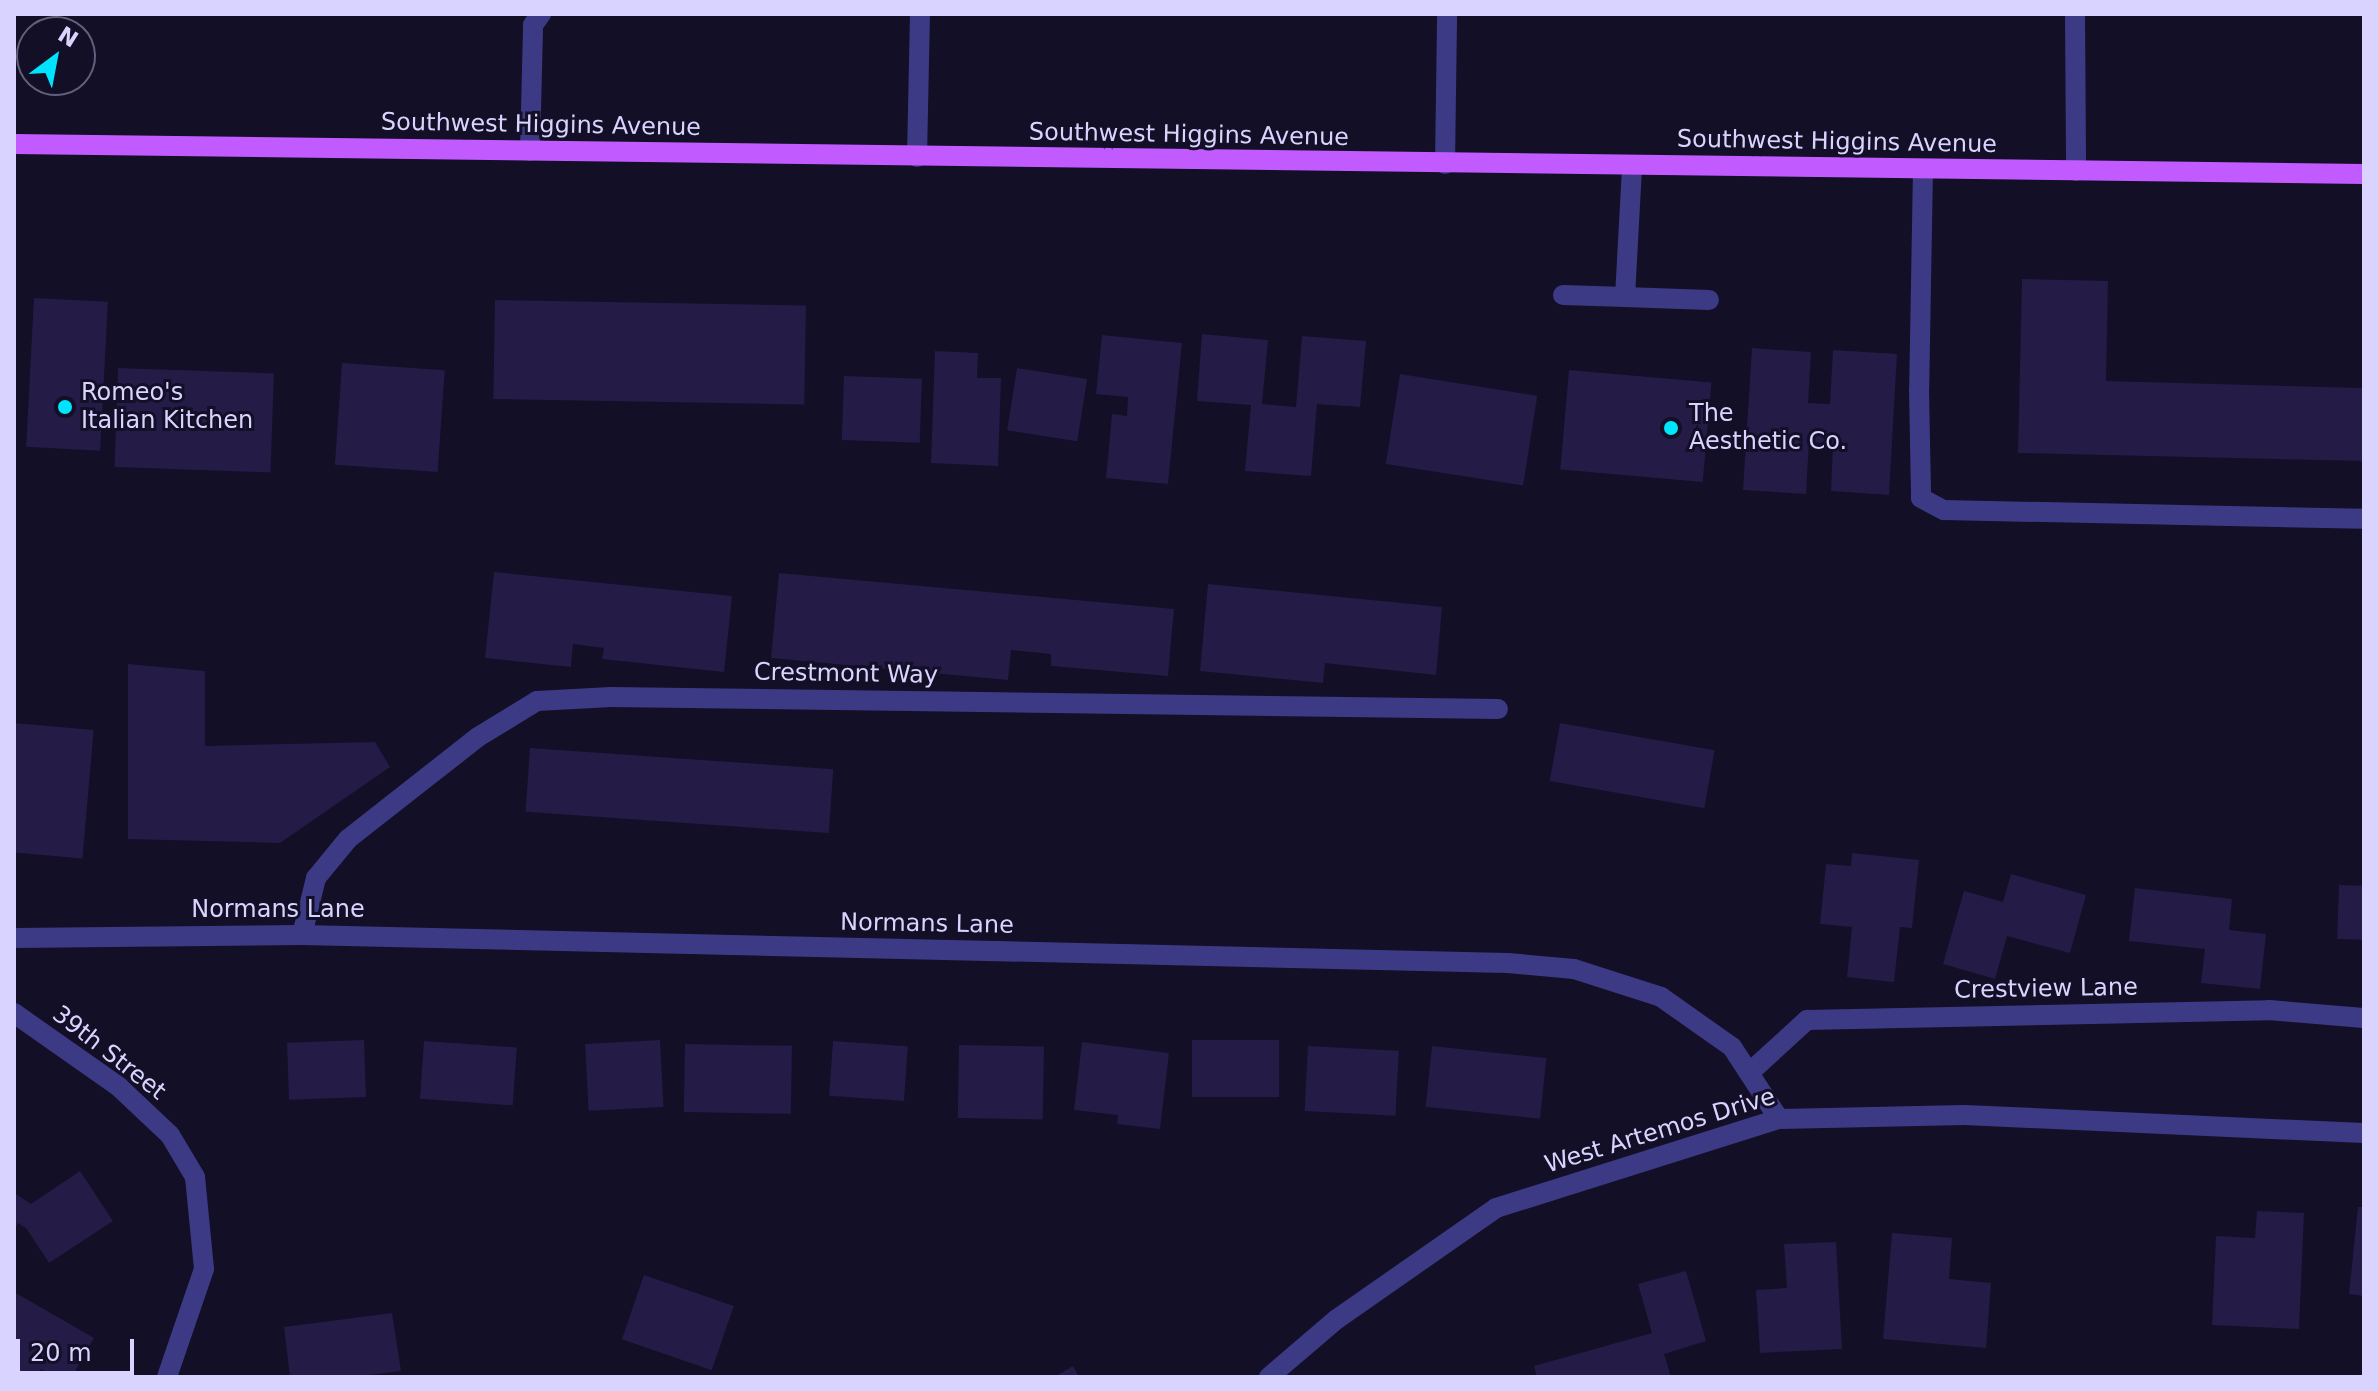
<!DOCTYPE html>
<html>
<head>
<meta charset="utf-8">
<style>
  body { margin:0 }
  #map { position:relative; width:2378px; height:1391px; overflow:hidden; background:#130f26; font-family:"DejaVu Sans",sans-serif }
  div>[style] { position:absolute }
  .building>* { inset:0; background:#241b47; transform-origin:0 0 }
  .minor>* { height:20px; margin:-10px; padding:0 10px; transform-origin:10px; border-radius:10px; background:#3d3a85 }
  .major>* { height:20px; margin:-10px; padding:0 10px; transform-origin:10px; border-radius:10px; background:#c25bff }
  .dots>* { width:22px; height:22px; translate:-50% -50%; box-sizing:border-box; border:4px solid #130f26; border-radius:50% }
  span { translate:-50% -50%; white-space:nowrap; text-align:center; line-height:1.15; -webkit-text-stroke:6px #130f26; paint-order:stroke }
  .street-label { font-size:24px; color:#d9d4ff }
  .poi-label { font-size:24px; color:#d9d4ff }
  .left { translate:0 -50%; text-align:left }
  .frame { position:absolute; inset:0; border:16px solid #d9d4ff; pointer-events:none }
  .north { position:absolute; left:16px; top:16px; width:80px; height:80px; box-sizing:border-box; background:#130f26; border:2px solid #625e7d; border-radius:50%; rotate:32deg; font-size:22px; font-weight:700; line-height:32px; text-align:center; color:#d9d4ff }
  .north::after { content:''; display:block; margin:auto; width:28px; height:36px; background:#00e5ff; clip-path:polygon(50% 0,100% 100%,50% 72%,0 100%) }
  .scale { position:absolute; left:16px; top:1339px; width:118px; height:36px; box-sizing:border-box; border:4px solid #d9d4ff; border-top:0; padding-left:10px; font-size:24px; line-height:28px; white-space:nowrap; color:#d9d4ff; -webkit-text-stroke:6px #130f26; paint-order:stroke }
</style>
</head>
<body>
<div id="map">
  <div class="building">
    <i style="clip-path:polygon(2022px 279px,2108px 281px,2106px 381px,2364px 388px,2364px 461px,2018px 453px)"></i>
    <i style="left:34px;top:298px;width:74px;height:149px;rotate:3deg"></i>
    <i style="left:495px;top:300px;width:311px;height:99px;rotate:1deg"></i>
    <i style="clip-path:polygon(1202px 334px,1268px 340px,1262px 404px,1296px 407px,1302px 336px,1366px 341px,1360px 407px,1317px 404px,1311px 476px,1245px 471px,1251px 405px,1197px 401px)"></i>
    <i style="clip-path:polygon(1102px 335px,1182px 343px,1168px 484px,1106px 478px,1112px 414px,1127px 416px,1128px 397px,1096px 394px)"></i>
    <i style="clip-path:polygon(1752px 348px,1811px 352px,1808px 403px,1830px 404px,1833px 350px,1897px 354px,1889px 495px,1831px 491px,1833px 444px,1809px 442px,1806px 494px,1743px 490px)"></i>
    <i style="clip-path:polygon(935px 351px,978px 353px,977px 378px,1001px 378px,998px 466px,931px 463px)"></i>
    <i style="left:342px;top:363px;width:103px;height:102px;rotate:4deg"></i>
    <i style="left:118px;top:368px;width:156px;height:99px;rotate:2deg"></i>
    <i style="left:1017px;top:368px;width:71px;height:63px;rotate:9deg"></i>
    <i style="left:1569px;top:370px;width:143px;height:100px;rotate:5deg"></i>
    <i style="left:1400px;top:374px;width:139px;height:91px;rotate:9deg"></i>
    <i style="left:844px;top:376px;width:78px;height:64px;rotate:2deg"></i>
    <i style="clip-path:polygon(494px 572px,732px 596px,724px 672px,602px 659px,604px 648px,573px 644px,571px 667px,485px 658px)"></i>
    <i style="clip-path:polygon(779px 573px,1174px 609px,1168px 676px,1051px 666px,1051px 654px,1011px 650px,1008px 680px,771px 658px)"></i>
    <i style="clip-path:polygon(1208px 584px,1442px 607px,1436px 675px,1325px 663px,1323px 683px,1200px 671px)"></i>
    <i style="clip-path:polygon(128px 664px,205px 671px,205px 746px,375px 742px,390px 767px,280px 843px,128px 839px)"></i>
    <i style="left:14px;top:723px;width:80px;height:129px;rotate:5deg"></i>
    <i style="left:1560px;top:723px;width:157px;height:59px;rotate:10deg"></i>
    <i style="left:530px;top:748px;width:304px;height:64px;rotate:4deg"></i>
    <i style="clip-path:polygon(1852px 853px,1919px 860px,1912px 928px,1900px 927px,1894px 982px,1847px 977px,1852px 927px,1820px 924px,1826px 864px,1851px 866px)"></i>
    <i style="clip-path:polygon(2011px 874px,2086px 895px,2070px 953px,2007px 936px,1995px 979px,1943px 964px,1964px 891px,2003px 902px)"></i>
    <i style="left:2339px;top:885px;width:25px;height:54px;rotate:2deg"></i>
    <i style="clip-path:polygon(2135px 888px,2232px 899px,2229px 930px,2266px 934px,2260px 989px,2201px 983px,2205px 949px,2129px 941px)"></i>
    <i style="left:364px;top:1040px;width:57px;height:77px;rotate:88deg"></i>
    <i style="left:660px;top:1040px;width:67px;height:75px;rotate:87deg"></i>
    <i style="left:1279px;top:1040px;width:57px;height:87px;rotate:90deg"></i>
    <i style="left:424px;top:1041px;width:93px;height:58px;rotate:4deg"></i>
    <i style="left:833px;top:1041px;width:75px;height:55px;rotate:4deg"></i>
    <i style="clip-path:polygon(1082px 1042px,1169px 1053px,1160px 1129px,1117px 1124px,1118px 1115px,1074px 1110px)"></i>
    <i style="left:685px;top:1044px;width:107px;height:68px;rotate:1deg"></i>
    <i style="left:959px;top:1045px;width:85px;height:73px;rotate:1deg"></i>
    <i style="left:1308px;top:1046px;width:91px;height:65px;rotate:3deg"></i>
    <i style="left:1432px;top:1046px;width:115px;height:61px;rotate:6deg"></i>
    <i style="clip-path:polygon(80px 1171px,113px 1221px,49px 1263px,26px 1228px,18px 1223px,14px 1230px,14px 1193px,31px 1204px)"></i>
    <i style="clip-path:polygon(2358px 1207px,2364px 1207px,2364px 1296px,2349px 1294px)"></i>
    <i style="clip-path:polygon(2257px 1211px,2304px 1213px,2299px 1329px,2212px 1325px,2216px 1236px,2255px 1238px)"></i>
    <i style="clip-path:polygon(1892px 1233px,1952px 1238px,1949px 1279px,1991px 1283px,1986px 1348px,1883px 1339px)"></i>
    <i style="clip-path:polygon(1836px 1242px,1842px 1349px,1760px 1353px,1756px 1290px,1787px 1288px,1784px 1244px)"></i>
    <i style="clip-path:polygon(1686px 1271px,1706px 1341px,1664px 1354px,1671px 1377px,1537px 1377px,1534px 1366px,1652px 1333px,1638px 1284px)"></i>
    <i style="left:644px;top:1275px;width:95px;height:68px;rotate:19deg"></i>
    <i style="clip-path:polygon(14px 1292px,94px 1338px,72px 1377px,55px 1377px,41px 1369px,37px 1377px,14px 1377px)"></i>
    <i style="clip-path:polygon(392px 1313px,401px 1371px,353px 1377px,290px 1377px,284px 1327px)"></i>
    <i style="clip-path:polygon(1073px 1366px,1079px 1377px,1054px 1377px)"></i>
  </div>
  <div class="minor">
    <i style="left:2075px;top:14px;width:157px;rotate:89.6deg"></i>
    <i style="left:530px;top:151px;width:126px;rotate:-88.6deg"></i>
    <i style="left:533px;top:25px;width:14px;rotate:-54deg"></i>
    <i style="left:917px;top:157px;width:143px;rotate:-88.8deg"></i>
    <i style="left:1445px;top:164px;width:150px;rotate:-89.2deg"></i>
    <i style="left:1923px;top:169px;width:220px;rotate:91deg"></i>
    <i style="left:1919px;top:389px;width:109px;rotate:88.9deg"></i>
    <i style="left:1921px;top:498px;width:26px;rotate:28deg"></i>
    <i style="left:1944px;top:510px;width:420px;rotate:1.2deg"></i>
    <i style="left:1563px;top:295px;width:62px;rotate:1.8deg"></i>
    <i style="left:1625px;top:297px;width:131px;rotate:-86.9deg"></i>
    <i style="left:1625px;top:297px;width:84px;rotate:2deg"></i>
    <i style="left:302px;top:935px;width:59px;rotate:-76.2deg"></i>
    <i style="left:316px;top:878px;width:50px;rotate:-50.6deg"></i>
    <i style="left:348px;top:839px;width:165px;rotate:-38.1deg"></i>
    <i style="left:478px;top:737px;width:69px;rotate:-31.4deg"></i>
    <i style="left:537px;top:701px;width:74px;rotate:-3.1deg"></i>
    <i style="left:611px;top:697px;width:887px;rotate:0.78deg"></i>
    <i style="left:14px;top:938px;width:288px;rotate:-0.6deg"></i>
    <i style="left:302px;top:935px;width:1206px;rotate:1.33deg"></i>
    <i style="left:1508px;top:963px;width:66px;rotate:5.2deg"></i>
    <i style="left:1574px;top:969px;width:91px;rotate:17.8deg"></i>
    <i style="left:1661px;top:997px;width:87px;rotate:35.2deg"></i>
    <i style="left:1732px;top:1047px;width:86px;rotate:56.9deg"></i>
    <i style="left:14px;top:1013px;width:127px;rotate:35.1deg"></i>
    <i style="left:118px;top:1086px;width:71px;rotate:43.3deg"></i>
    <i style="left:170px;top:1135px;width:49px;rotate:59.2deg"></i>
    <i style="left:195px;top:1177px;width:92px;rotate:84.4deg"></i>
    <i style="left:204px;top:1269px;width:114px;rotate:108.9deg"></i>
    <i style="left:1749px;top:1073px;width:79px;rotate:-42.4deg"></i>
    <i style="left:1807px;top:1020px;width:462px;rotate:-1.2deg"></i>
    <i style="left:2269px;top:1010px;width:95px;rotate:4.8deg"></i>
    <i style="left:1269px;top:1377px;width:89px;rotate:-40.5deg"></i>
    <i style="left:1337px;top:1319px;width:194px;rotate:-34.9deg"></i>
    <i style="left:1496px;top:1208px;width:297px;rotate:-17.5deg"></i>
    <i style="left:1779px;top:1119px;width:186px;rotate:-1.2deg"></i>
    <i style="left:1965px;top:1115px;width:399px;rotate:2.6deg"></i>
  </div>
  <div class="major">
    <i style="left:14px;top:144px;width:2350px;rotate:0.73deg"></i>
  </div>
  <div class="dots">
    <i style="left:65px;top:407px;background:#00e5ff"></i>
    <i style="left:1671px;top:428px;background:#00e5ff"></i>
  </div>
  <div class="street-label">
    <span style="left:541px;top:125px;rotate:1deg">Southwest Higgins Avenue</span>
    <span style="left:1189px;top:135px;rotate:1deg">Southwest Higgins Avenue</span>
    <span style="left:1837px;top:142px;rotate:1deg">Southwest Higgins Avenue</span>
    <span style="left:846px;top:674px;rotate:1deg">Crestmont Way</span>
    <span style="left:278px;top:910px">Normans Lane</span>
    <span style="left:927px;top:924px;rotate:1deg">Normans Lane</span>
    <span style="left:2046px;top:989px;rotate:-1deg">Crestview Lane</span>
    <span style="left:109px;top:1053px;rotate:38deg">39th Street</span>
    <span style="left:1660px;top:1131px;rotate:-17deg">West Artemos Drive</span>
  </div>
  <div class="poi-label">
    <span class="left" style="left:81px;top:407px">Romeo's<br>Italian Kitchen</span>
    <span class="left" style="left:1689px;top:428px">The<br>Aesthetic Co.</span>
  </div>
  <div class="frame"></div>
  <div class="north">N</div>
  <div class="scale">20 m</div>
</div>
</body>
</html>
